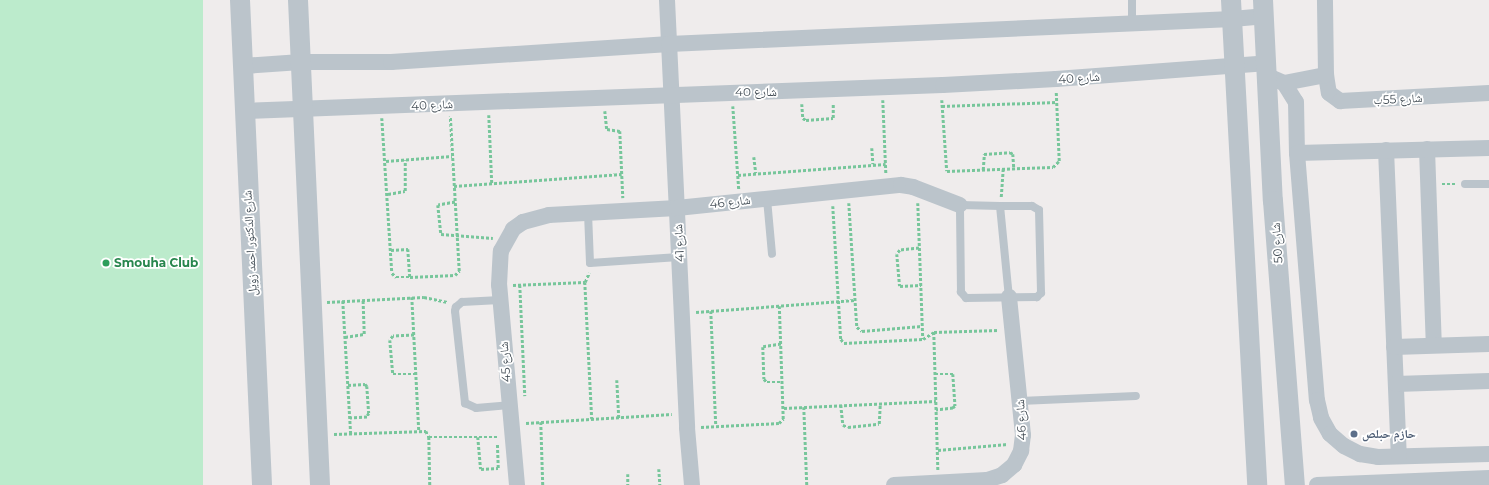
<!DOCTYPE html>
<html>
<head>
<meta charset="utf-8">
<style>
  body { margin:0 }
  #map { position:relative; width:1489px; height:485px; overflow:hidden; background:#efecec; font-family:Montserrat,"Noto Naskh Arabic",sans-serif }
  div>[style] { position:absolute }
  .green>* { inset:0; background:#bcebcc; transform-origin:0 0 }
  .path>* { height:2.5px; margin-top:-1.25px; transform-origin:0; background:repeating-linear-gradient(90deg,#77c69b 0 3px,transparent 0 5px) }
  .service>* { height:8px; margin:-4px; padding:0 4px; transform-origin:4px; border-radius:4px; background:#bbc4cb }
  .minor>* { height:16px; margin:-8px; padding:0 8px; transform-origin:8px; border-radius:8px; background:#bbc4cb }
  .tertiary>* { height:20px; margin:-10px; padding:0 10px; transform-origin:10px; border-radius:10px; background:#bbc4cb }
  .dots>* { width:11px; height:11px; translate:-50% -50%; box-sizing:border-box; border:2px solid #fff; border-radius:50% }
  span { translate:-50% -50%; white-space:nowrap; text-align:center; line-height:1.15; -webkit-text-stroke:3.5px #fff; paint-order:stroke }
  .street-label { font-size:12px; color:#465058 }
  .leisure-label { font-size:12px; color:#27864d; font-weight:700 }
  .left { translate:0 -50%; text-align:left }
  .service-label { font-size:12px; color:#4e5e75; font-weight:700 }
</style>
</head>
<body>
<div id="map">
  <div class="green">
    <i style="left:0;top:0;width:203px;height:485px"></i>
  </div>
  <div class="path">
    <i style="left:883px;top:100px;width:73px;rotate:87.6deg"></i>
    <i style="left:942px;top:100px;width:71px;rotate:86deg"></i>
    <i style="left:947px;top:171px;width:106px;rotate:-2.2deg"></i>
    <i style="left:1053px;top:167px;width:8px;rotate:-45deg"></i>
    <i style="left:1059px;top:161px;width:69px;rotate:-92.5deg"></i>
    <i style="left:802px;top:104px;width:14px;rotate:86deg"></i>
    <i style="left:803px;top:118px;width:4px;rotate:34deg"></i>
    <i style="left:806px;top:120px;width:27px;rotate:-4deg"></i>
    <i style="left:833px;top:118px;width:15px;rotate:-90deg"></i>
    <i style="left:733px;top:106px;width:83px;rotate:85.9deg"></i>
    <i style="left:942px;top:106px;width:115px;rotate:-2deg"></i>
    <i style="left:605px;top:111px;width:18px;rotate:84deg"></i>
    <i style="left:607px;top:129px;width:13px;rotate:9deg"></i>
    <i style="left:620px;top:131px;width:67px;rotate:87.4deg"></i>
    <i style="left:489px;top:115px;width:69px;rotate:87.5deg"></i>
    <i style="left:382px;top:118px;width:155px;rotate:86.3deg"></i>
    <i style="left:392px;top:273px;width:6px;rotate:45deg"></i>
    <i style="left:396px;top:277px;width:14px"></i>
    <i style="left:410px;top:277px;width:45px;rotate:-2.5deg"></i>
    <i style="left:455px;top:275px;width:6px;rotate:-45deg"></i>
    <i style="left:459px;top:271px;width:155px;rotate:-93.3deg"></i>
    <i style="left:872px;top:148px;width:16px;rotate:86deg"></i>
    <i style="left:754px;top:157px;width:16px;rotate:83deg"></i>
    <i style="left:386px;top:161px;width:66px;rotate:-4.3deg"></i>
    <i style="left:983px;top:170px;width:16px;rotate:-86deg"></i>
    <i style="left:984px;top:154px;width:26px;rotate:-4deg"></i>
    <i style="left:1010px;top:152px;width:4px;rotate:34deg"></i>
    <i style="left:1013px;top:154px;width:15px;rotate:86deg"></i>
    <i style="left:738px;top:175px;width:148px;rotate:-4.3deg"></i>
    <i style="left:1442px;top:184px;width:13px"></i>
    <i style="left:454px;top:186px;width:168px;rotate:-4.1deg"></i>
    <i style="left:388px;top:194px;width:17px;rotate:-10deg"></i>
    <i style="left:405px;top:191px;width:31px;rotate:-90deg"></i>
    <i style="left:1001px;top:197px;width:28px;rotate:-86deg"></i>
    <i style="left:455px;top:202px;width:17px;rotate:170deg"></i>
    <i style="left:438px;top:205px;width:29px;rotate:84deg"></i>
    <i style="left:441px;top:234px;width:52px;rotate:4.4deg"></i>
    <i style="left:849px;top:203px;width:124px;rotate:86.3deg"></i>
    <i style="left:857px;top:327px;width:6px;rotate:39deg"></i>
    <i style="left:862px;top:331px;width:60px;rotate:-4.8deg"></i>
    <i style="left:918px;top:203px;width:136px;rotate:87.9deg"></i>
    <i style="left:833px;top:206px;width:133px;rotate:86.6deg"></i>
    <i style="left:841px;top:339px;width:5px;rotate:53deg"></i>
    <i style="left:844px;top:343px;width:79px;rotate:-2.9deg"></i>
    <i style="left:923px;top:339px;width:13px;rotate:-32deg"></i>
    <i style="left:934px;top:332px;width:65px;rotate:-1.8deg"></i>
    <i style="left:919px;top:248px;width:19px;rotate:174deg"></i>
    <i style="left:900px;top:250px;width:5px;rotate:127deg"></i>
    <i style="left:897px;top:254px;width:32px;rotate:85deg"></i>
    <i style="left:900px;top:286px;width:21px;rotate:-3deg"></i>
    <i style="left:391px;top:250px;width:17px;rotate:-3deg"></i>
    <i style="left:408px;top:249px;width:28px;rotate:86deg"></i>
    <i style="left:585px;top:282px;width:10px;rotate:-66deg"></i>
    <i style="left:513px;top:285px;width:72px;rotate:-2.4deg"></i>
    <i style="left:585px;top:282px;width:137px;rotate:87.1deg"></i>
    <i style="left:520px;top:285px;width:111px;rotate:87.4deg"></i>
    <i style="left:412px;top:297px;width:133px;rotate:87deg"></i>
    <i style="left:343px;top:301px;width:133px;rotate:86.6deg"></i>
    <i style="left:327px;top:302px;width:97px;rotate:-3deg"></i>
    <i style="left:424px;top:297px;width:24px;rotate:12deg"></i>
    <i style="left:711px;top:311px;width:114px;rotate:87.5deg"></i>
    <i style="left:696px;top:312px;width:159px;rotate:-4.3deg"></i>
    <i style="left:934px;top:332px;width:138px;rotate:88.3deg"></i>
    <i style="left:414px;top:335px;width:21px;rotate:177deg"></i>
    <i style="left:393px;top:336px;width:5px;rotate:127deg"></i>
    <i style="left:390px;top:340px;width:34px;rotate:85deg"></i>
    <i style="left:393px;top:374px;width:23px"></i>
    <i style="left:345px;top:337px;width:19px;rotate:-9deg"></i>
    <i style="left:364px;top:334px;width:34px;rotate:-92deg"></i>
    <i style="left:781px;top:344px;width:18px;rotate:171deg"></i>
    <i style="left:763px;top:347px;width:32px;rotate:88deg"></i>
    <i style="left:764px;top:379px;width:4px;rotate:45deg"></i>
    <i style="left:767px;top:382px;width:16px"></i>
    <i style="left:935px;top:374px;width:18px"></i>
    <i style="left:953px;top:374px;width:32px;rotate:86deg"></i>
    <i style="left:955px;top:406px;width:3px;rotate:135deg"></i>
    <i style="left:953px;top:408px;width:17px;rotate:173deg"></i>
    <i style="left:617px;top:380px;width:38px;rotate:87deg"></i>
    <i style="left:348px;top:385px;width:17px;rotate:-3deg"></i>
    <i style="left:365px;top:384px;width:3px;rotate:45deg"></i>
    <i style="left:367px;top:386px;width:27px;rotate:86deg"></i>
    <i style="left:369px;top:413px;width:4px;rotate:117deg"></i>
    <i style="left:367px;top:417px;width:17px;rotate:177deg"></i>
    <i style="left:841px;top:405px;width:20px;rotate:84deg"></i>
    <i style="left:843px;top:425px;width:5px;rotate:22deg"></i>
    <i style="left:848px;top:427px;width:31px;rotate:-6deg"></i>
    <i style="left:879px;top:424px;width:20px;rotate:-87deg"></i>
    <i style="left:804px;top:407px;width:78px;rotate:87.8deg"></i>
    <i style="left:784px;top:408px;width:152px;rotate:-2.6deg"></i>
    <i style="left:541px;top:422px;width:63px;rotate:88.2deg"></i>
    <i style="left:526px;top:423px;width:146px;rotate:-3.5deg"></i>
    <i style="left:701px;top:427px;width:78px;rotate:-2.9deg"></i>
    <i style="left:779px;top:423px;width:6px;rotate:-45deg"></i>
    <i style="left:783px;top:419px;width:113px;rotate:-92deg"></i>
    <i style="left:334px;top:434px;width:92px;rotate:-1.9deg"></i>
    <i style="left:426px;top:431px;width:7px;rotate:63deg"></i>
    <i style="left:429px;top:437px;width:48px;rotate:88.8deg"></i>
    <i style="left:429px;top:437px;width:69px"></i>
    <i style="left:478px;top:437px;width:32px;rotate:85deg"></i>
    <i style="left:481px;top:469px;width:17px;rotate:-3deg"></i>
    <i style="left:498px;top:468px;width:25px;rotate:-92deg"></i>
    <i style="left:938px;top:450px;width:70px;rotate:-4.9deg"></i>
    <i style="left:659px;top:469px;width:16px;rotate:86deg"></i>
    <i style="left:628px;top:474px;width:11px;rotate:90deg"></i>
  </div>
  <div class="service">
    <i style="left:1132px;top:24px;width:24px;rotate:-90deg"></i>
    <i style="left:1465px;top:184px;width:24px"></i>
    <i style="left:767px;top:199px;width:55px;rotate:84.8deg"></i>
    <i style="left:1000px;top:206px;width:32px"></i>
    <i style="left:1032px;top:206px;width:8px;rotate:30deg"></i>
    <i style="left:1039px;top:210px;width:83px;rotate:88.6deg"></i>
    <i style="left:1041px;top:293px;width:6px;rotate:135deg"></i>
    <i style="left:1037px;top:297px;width:71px;rotate:179.2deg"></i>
    <i style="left:966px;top:298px;width:8px;rotate:-130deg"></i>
    <i style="left:961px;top:292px;width:87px;rotate:-90.7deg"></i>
    <i style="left:960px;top:205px;width:40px;rotate:1.4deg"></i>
    <i style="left:1000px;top:206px;width:91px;rotate:84.4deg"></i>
    <i style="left:588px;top:213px;width:50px;rotate:87.7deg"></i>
    <i style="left:590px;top:263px;width:89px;rotate:-3.9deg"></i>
    <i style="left:500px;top:300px;width:38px;rotate:177deg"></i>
    <i style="left:462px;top:302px;width:8px;rotate:140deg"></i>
    <i style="left:456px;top:307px;width:4px;rotate:104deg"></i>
    <i style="left:455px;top:311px;width:93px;rotate:83.8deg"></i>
    <i style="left:465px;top:403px;width:12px;rotate:24deg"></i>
    <i style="left:476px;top:408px;width:33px;rotate:-5deg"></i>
    <i style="left:1020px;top:401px;width:116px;rotate:-2.5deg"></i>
  </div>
  <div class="minor">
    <i style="left:667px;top:0;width:428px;rotate:87.3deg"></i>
    <i style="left:687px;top:428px;width:57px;rotate:85deg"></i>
    <i style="left:243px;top:66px;width:58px;rotate:-3.9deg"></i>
    <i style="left:301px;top:62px;width:90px"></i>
    <i style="left:391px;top:62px;width:279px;rotate:-3.7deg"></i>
    <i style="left:669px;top:44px;width:564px;rotate:-2.54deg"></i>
    <i style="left:1232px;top:19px;width:32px;rotate:-5deg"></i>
    <i style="left:1326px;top:75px;width:18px;rotate:81deg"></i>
    <i style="left:1329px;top:93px;width:14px;rotate:36deg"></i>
    <i style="left:1340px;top:101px;width:149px;rotate:-3.1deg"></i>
    <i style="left:1268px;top:76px;width:17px;rotate:24deg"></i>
    <i style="left:1284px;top:83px;width:22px;rotate:58deg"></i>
    <i style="left:1296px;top:102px;width:51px;rotate:88.9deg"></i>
    <i style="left:1297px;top:153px;width:248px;rotate:85.4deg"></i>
    <i style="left:1317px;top:400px;width:18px;rotate:77deg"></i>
    <i style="left:1321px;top:418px;width:18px;rotate:61deg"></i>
    <i style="left:1330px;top:434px;width:18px;rotate:41deg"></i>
    <i style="left:1344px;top:446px;width:18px;rotate:27deg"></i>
    <i style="left:1360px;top:454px;width:18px;rotate:9deg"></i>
    <i style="left:1378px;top:457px;width:111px;rotate:-1.5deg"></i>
    <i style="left:1284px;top:83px;width:43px;rotate:-10.8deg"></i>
    <i style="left:1326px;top:75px;width:75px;rotate:-90.8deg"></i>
    <i style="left:244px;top:111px;width:699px;rotate:-2.13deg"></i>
    <i style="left:943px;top:85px;width:113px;rotate:-3deg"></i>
    <i style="left:1056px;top:79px;width:212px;rotate:-4.3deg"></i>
    <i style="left:1427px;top:149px;width:196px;rotate:88deg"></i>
    <i style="left:1386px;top:150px;width:306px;rotate:87.6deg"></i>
    <i style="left:1297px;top:153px;width:192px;rotate:-1.5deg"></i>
    <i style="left:1394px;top:347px;width:95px;rotate:-1.8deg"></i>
    <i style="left:1396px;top:384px;width:93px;rotate:-1.8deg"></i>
    <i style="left:517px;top:485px;width:201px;rotate:-95.1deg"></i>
    <i style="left:499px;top:285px;width:34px;rotate:-87deg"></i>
    <i style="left:501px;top:251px;width:25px;rotate:-61deg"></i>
    <i style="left:513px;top:229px;width:12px;rotate:-35deg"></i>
    <i style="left:523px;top:222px;width:27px;rotate:-15deg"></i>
    <i style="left:549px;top:215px;width:128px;rotate:-3.1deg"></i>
    <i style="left:677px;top:208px;width:225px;rotate:-5.9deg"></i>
    <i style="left:901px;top:185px;width:12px;rotate:9deg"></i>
    <i style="left:913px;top:187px;width:50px;rotate:21deg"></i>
    <i style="left:894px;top:485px;width:93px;rotate:-3.1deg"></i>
    <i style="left:987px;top:480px;width:16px;rotate:-18deg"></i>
    <i style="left:1002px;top:475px;width:16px;rotate:-40deg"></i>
    <i style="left:1014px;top:465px;width:16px;rotate:-63deg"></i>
    <i style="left:1021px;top:451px;width:16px;rotate:-83deg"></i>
    <i style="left:1023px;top:435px;width:139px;rotate:-95.8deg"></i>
    <i style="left:1317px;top:485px;width:172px;rotate:-2.3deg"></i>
  </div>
  <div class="tertiary">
    <i style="left:240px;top:0;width:485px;rotate:87.4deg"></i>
    <i style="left:298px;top:0;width:485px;rotate:87.4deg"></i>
    <i style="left:1231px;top:0;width:486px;rotate:86.9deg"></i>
    <i style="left:1263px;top:0;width:201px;rotate:87.2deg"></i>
    <i style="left:1273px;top:201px;width:285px;rotate:85.6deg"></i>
  </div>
  <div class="dots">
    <i style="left:106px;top:263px;background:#2e9e5b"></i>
    <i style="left:1354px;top:434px;background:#5c6f8a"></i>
  </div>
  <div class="street-label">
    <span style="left:1079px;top:78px;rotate:-4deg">شارع 40</span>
    <span style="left:756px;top:92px">شارع 40</span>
    <span style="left:1398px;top:99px;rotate:-3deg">شارع 55ب</span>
    <span style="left:432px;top:105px;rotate:-3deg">شارع 40</span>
    <span style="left:730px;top:202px;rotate:-6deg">شارع 46</span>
    <span style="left:250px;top:243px;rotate:-93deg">شارع الدكتور احمد زويل</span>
    <span style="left:679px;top:243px;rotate:-93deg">شارع 41</span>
    <span style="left:1277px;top:243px;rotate:-94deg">شارع 50</span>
    <span style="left:505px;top:362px;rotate:-94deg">شارع 45</span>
    <span style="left:1021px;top:420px;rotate:-93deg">شارع 46</span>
  </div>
  <div class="leisure-label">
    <span class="left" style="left:114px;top:263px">Smouha Club</span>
  </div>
  <div class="service-label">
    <span class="left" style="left:1362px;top:434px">حازم حبلص</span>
  </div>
</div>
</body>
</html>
